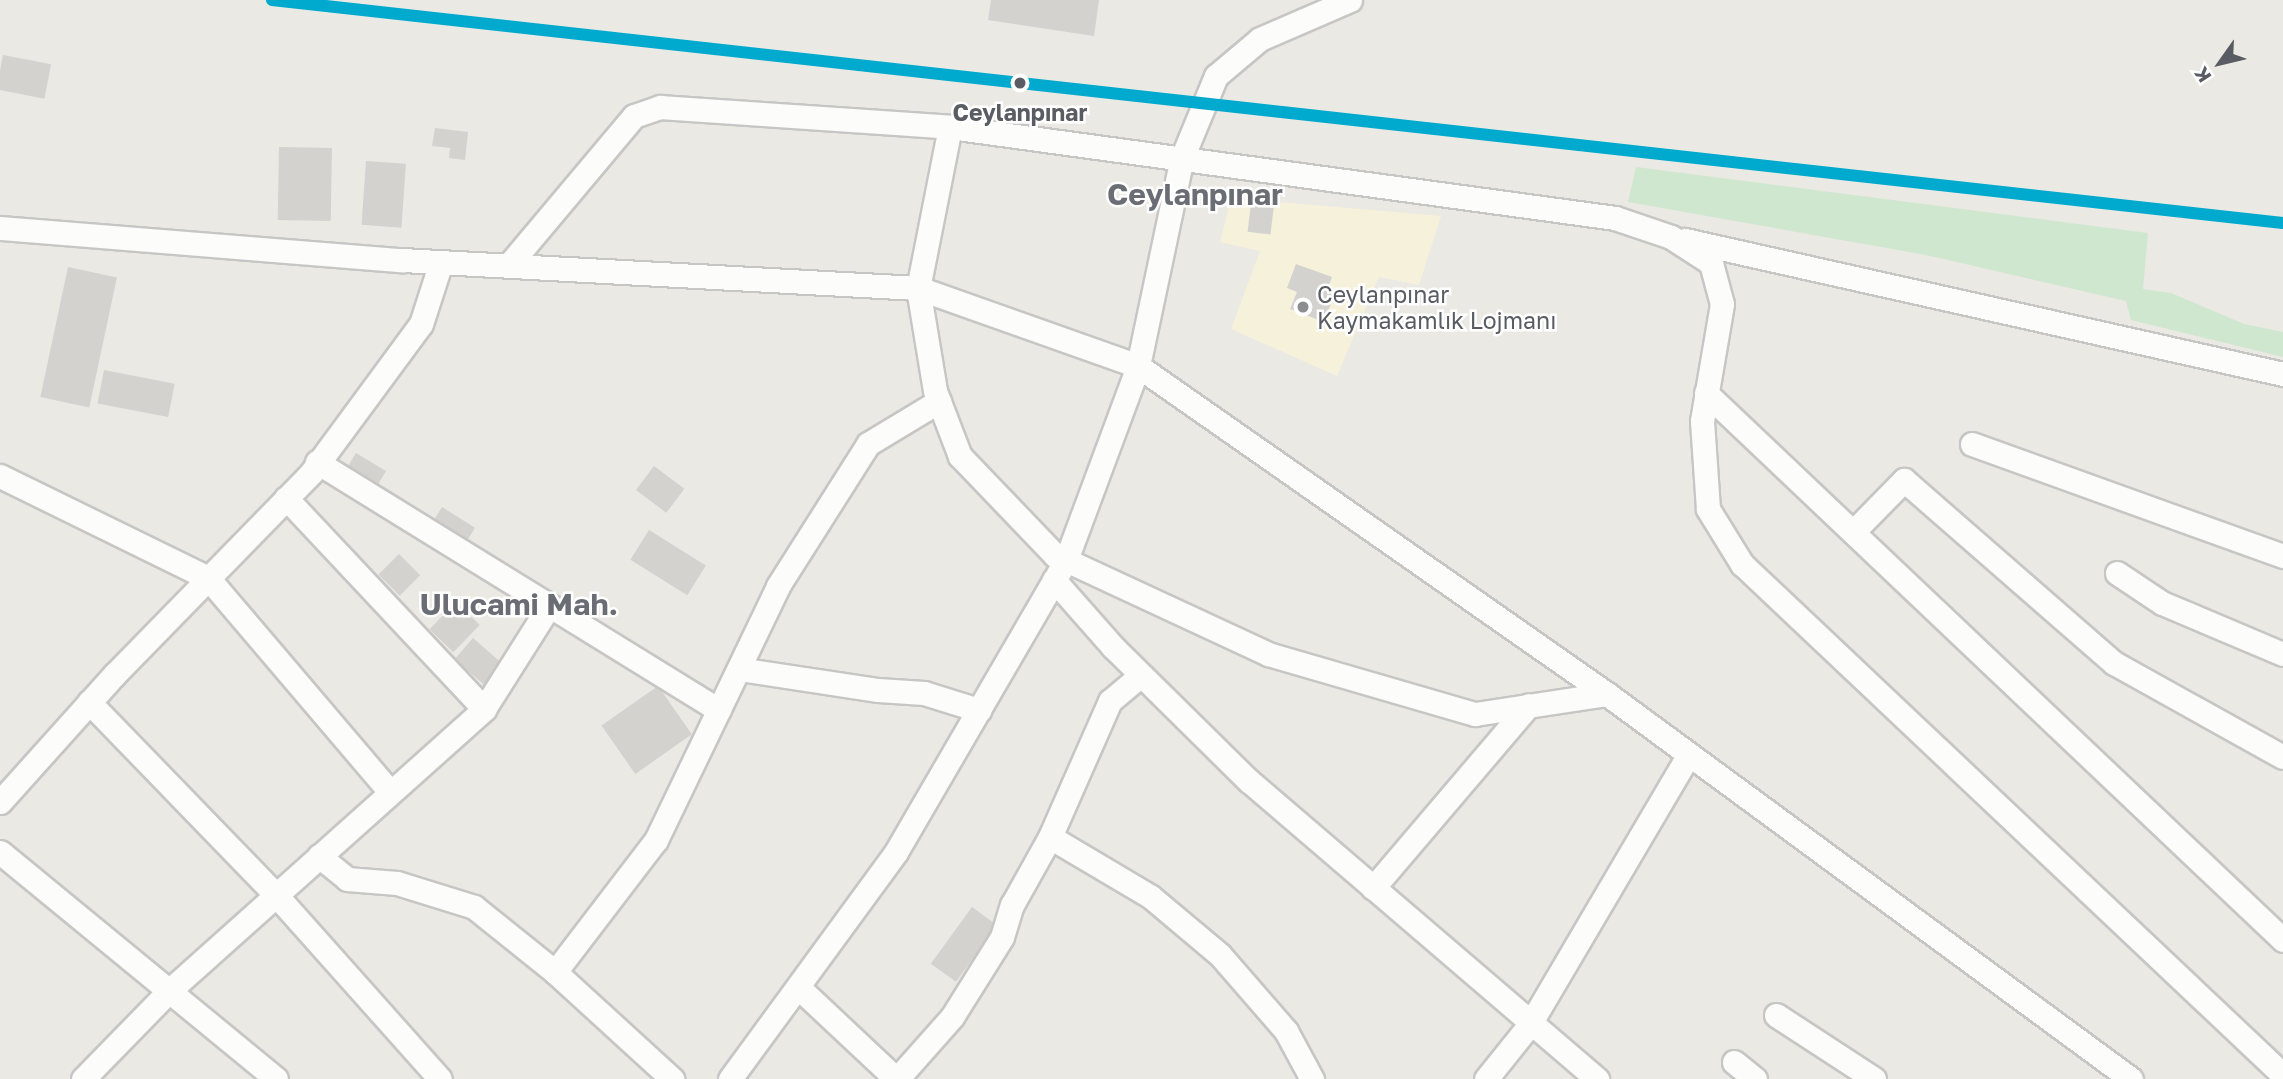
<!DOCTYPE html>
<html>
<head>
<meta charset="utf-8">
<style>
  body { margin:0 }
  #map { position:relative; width:2283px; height:1079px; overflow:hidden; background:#eae9e3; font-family:"Golos Text",sans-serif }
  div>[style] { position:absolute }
  .commercial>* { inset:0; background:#f6f1da }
  .green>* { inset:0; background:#d0e7cf }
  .building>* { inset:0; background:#d3d2ce; transform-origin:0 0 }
  .roads { filter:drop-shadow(2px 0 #c6c7c5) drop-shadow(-2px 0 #c6c7c5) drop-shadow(0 2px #c6c7c5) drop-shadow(0 -2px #c6c7c5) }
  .minor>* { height:23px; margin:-11.5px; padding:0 11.5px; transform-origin:11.5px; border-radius:11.5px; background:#fcfcfb }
  .rail-1>* { height:12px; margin:-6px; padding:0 6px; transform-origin:6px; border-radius:6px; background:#00a9ce }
  .dots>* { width:19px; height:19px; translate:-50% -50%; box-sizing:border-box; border:4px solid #fff; border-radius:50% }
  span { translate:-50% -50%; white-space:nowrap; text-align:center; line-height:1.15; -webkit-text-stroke:5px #fff; paint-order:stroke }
  .stop-label { font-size:23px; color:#595c62; font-weight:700 }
  .poi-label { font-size:23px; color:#595c62 }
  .left { translate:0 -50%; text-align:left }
  .district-label { font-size:30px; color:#6a6e74; font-weight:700 }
  .north { position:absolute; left:2185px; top:28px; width:70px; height:70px; -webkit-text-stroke:5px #fff; paint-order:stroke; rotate:236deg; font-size:19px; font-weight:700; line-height:28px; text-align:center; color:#595c62 }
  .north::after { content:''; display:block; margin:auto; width:24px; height:32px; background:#595c62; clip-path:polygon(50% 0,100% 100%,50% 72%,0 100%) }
</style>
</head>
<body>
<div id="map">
  <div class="commercial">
    <i style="clip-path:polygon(1231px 198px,1441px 216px,1419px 285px,1379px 277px,1337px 376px,1231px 329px,1260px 251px,1220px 242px)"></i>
  </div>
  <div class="green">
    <i style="clip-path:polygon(1636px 167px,2148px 233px,2143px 289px,2171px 293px,2244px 324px,2283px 332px,2283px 357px,2131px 320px,2126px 301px,1926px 255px,1628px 202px)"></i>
  </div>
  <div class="building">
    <i style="clip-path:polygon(991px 0,1099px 0,1094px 36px,988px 20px)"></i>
    <i style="left:3px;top:55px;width:49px;height:35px;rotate:11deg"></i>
    <i style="clip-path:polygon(435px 128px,468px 132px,465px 160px,449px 158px,450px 148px,432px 146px)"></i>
    <i style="left:279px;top:147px;width:53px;height:73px;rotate:1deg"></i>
    <i style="left:366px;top:161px;width:40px;height:64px;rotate:4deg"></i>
    <i style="left:1251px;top:204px;width:23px;height:28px;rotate:7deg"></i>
    <i style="clip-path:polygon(1296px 264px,1332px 277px,1327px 290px,1335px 293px,1324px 322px,1290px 309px,1297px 292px,1287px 288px)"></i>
    <i style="left:68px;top:267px;width:50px;height:133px;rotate:12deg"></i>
    <i style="left:104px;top:370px;width:72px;height:34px;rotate:11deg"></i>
    <i style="left:356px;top:453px;width:35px;height:22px;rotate:31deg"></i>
    <i style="left:654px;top:466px;width:38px;height:30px;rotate:37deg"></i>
    <i style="left:442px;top:507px;width:39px;height:17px;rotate:32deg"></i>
    <i style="left:649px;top:530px;width:67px;height:35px;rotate:32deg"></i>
    <i style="left:399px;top:554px;width:30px;height:29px;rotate:45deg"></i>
    <i style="left:456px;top:602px;width:33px;height:38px;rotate:44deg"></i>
    <i style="left:473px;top:638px;width:41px;height:28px;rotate:41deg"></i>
    <i style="left:658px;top:686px;width:59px;height:69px;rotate:55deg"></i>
    <i style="left:972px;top:907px;width:31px;height:70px;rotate:36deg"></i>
  </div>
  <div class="roads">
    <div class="minor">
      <i style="left:950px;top:127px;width:164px;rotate:101.2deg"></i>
      <i style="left:918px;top:288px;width:104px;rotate:80.6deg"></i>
      <i style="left:935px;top:391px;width:70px;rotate:69deg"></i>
      <i style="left:960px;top:456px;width:137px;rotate:46.2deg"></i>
      <i style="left:1055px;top:555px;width:235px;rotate:24.9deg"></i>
      <i style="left:1268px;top:654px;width:216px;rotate:16.2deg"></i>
      <i style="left:1475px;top:714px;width:134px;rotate:-8.6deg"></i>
      <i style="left:0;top:228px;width:403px;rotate:4.6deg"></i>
      <i style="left:402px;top:260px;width:517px;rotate:3.11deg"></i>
      <i style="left:918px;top:288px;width:233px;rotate:19.5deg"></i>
      <i style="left:1138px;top:366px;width:572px;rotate:34.97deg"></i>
      <i style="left:1607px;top:694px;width:650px;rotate:36.31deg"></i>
      <i style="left:1685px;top:240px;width:613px;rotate:12.63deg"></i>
      <i style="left:508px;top:266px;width:196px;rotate:-50deg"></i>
      <i style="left:634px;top:116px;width:28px;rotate:-19deg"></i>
      <i style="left:660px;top:107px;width:291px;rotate:3.9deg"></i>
      <i style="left:950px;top:127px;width:671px;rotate:7.79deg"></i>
      <i style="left:1615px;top:218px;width:59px;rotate:18.7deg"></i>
      <i style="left:1671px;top:237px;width:48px;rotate:33deg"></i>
      <i style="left:1711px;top:263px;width:42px;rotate:75deg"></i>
      <i style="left:1722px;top:304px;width:119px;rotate:99.7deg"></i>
      <i style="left:1702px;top:421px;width:88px;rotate:86.1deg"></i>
      <i style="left:1708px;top:509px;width:65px;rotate:58.3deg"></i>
      <i style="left:1742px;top:564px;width:744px;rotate:43.37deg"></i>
      <i style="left:1706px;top:393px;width:795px;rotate:43.47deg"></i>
      <i style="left:1972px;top:444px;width:331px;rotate:19.8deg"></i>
      <i style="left:317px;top:462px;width:472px;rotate:31.7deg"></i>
      <i style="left:0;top:476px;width:232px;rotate:26.1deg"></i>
      <i style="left:208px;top:578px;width:281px;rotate:49.6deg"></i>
      <i style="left:286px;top:498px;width:289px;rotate:46.8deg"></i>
      <i style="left:1853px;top:532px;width:73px;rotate:-45.6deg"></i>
      <i style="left:1904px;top:480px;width:279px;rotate:41.1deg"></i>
      <i style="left:2114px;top:663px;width:193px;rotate:29.1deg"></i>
      <i style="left:2117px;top:573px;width:54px;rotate:33.7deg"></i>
      <i style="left:2162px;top:603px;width:131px;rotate:22.9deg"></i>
      <i style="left:1054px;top:580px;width:89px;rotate:48.6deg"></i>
      <i style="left:1113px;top:647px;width:190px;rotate:44.6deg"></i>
      <i style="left:1248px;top:780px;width:460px;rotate:40.6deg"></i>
      <i style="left:739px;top:669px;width:141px;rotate:8.6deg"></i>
      <i style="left:878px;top:690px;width:46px;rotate:3.7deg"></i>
      <i style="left:924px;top:693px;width:58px;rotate:17.2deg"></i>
      <i style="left:89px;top:702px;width:269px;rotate:45.9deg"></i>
      <i style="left:276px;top:895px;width:246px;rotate:48.3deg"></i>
      <i style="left:0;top:802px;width:172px;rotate:-48.1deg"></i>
      <i style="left:115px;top:674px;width:281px;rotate:-45.7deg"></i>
      <i style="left:311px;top:473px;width:185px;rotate:-53.6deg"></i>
      <i style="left:421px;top:324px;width:65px;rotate:-72.1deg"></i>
      <i style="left:1050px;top:837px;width:117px;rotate:30.7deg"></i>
      <i style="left:1151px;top:897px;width:90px;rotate:40deg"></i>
      <i style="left:1220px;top:955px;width:101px;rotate:49deg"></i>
      <i style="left:1286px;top:1031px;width:55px;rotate:61.6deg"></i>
      <i style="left:0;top:852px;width:357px;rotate:39.4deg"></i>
      <i style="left:319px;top:856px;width:36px;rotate:39deg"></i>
      <i style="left:347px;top:879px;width:50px;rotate:4.6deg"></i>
      <i style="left:397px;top:883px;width:81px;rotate:17.3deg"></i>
      <i style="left:474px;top:907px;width:104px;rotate:38.7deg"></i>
      <i style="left:555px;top:972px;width:159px;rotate:42.4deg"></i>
      <i style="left:1373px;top:888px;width:240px;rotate:-49.6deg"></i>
      <i style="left:555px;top:972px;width:166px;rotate:-52.6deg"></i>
      <i style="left:656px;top:840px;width:282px;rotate:-64.3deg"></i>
      <i style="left:778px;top:586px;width:168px;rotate:-57.6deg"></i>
      <i style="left:868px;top:444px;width:83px;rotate:-31.2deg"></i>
      <i style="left:798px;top:987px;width:134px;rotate:43.2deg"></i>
      <i style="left:1776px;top:1015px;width:117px;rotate:33.1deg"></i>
      <i style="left:1734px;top:1062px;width:27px;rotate:39deg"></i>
      <i style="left:83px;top:1079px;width:123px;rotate:-45.7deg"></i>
      <i style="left:169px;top:991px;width:423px;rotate:-41.8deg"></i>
      <i style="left:484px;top:709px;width:122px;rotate:-57.7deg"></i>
      <i style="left:730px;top:1079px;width:281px;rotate:-53.8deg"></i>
      <i style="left:896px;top:852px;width:338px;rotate:-59.8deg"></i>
      <i style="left:1066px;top:560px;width:207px;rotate:-69.6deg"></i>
      <i style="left:1138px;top:366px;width:213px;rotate:-78.1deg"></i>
      <i style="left:1182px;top:158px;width:89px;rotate:-67.5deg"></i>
      <i style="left:1216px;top:76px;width:57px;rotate:-40.1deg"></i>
      <i style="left:1260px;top:39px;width:98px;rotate:-23.4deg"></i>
      <i style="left:897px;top:1079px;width:83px;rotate:-48.4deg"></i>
      <i style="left:952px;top:1017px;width:94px;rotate:-58deg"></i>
      <i style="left:1002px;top:937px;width:34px;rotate:-73deg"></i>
      <i style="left:1012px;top:905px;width:78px;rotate:-60.8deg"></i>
      <i style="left:1050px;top:837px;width:149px;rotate:-66.2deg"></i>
      <i style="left:1110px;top:701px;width:40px;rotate:-40deg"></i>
      <i style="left:1486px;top:1079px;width:70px;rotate:-51.3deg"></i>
      <i style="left:1530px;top:1024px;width:313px;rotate:-59.5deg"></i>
    </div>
  </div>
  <div class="rail-1">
    <i style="left:272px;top:0;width:2023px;rotate:6.33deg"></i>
  </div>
  <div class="dots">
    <i style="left:1020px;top:83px;background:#595c62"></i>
    <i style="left:1303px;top:307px;background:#8c8d8f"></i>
  </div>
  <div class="stop-label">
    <span style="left:1020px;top:112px">Ceylanpınar</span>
  </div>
  <div class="poi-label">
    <span class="left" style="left:1317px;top:307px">Ceylanpınar<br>Kaymakamlık Lojmanı</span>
  </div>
  <div class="district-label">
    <span style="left:1195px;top:194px">Ceylanpınar</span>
    <span style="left:519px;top:604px">Ulucami Mah.</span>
  </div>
  <div class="north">K</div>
</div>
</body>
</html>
